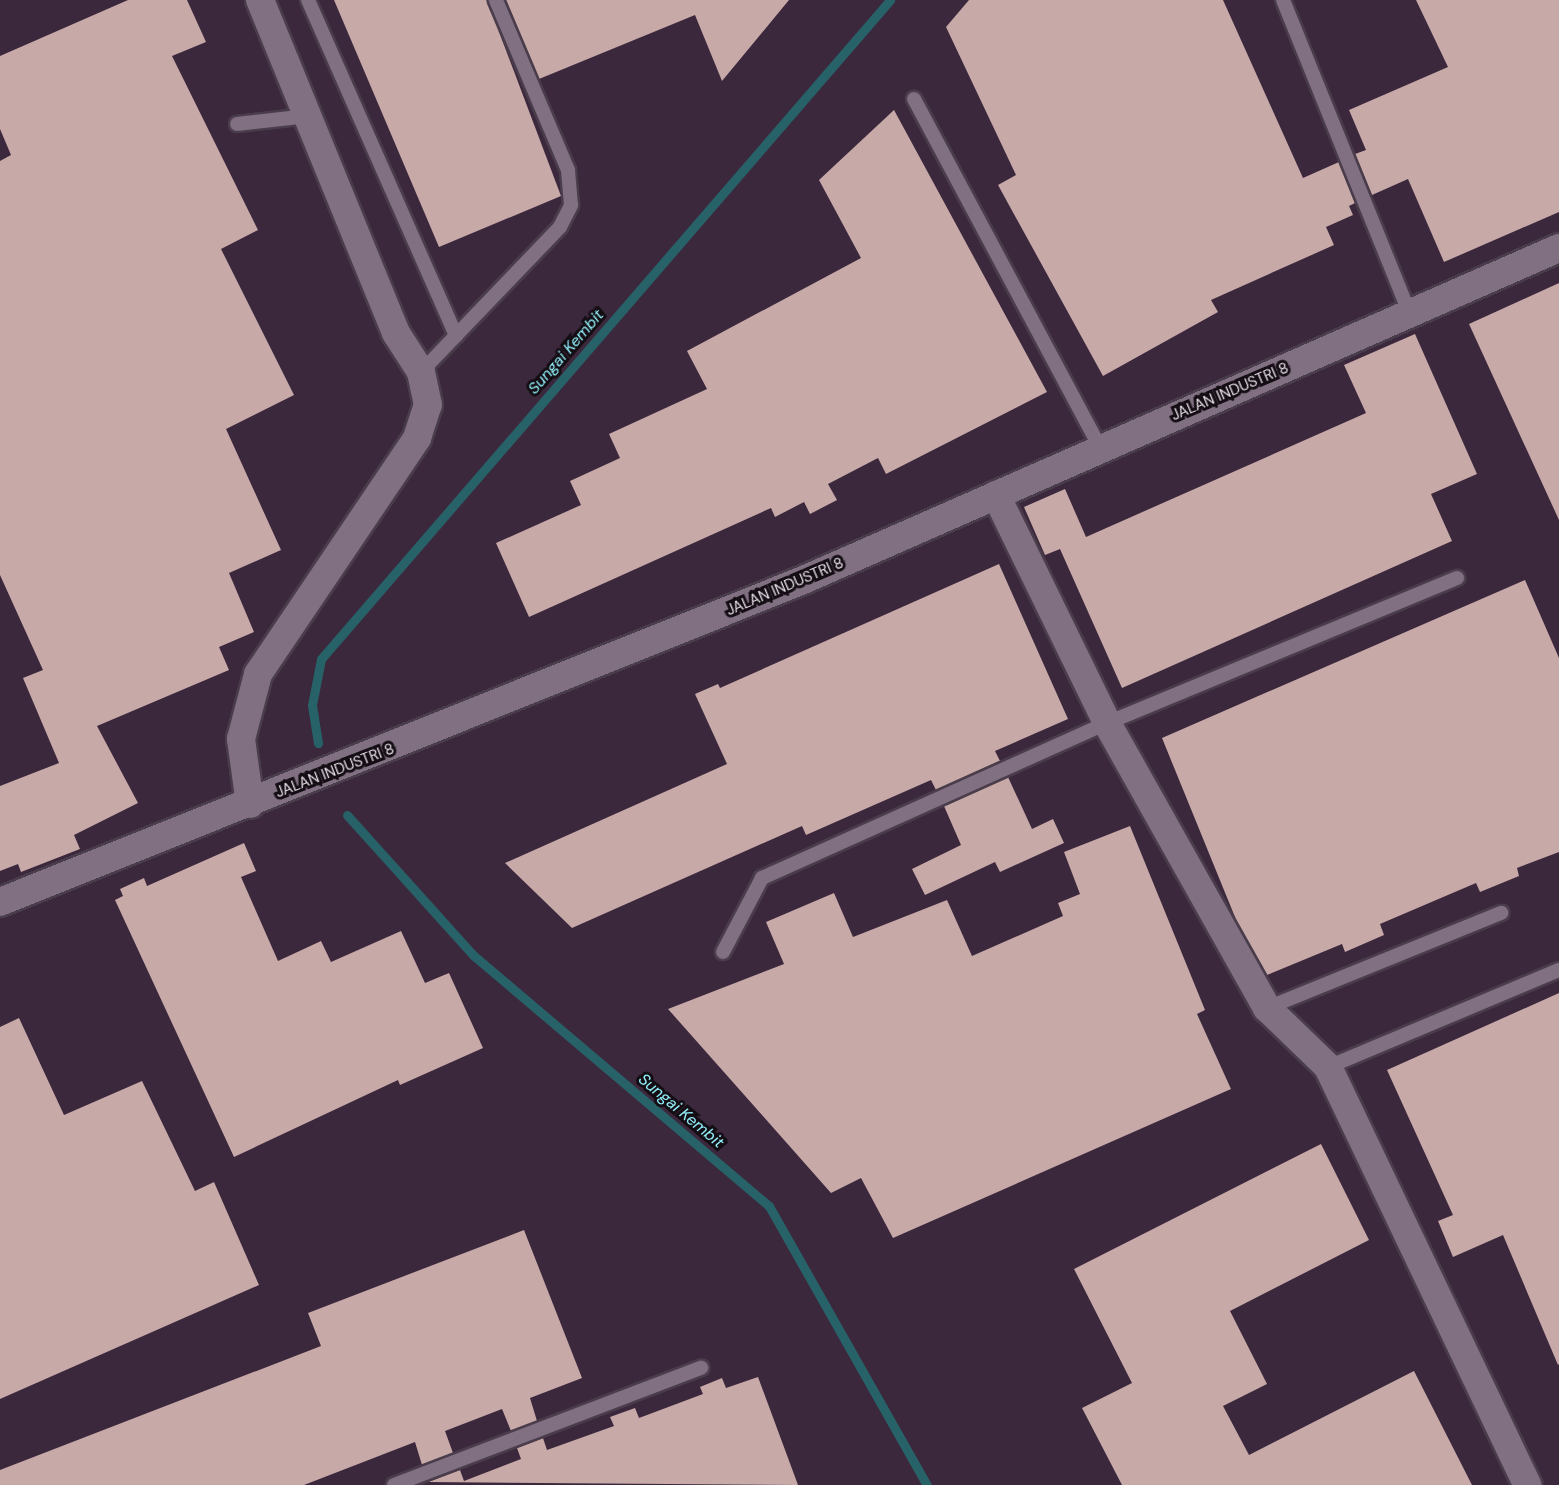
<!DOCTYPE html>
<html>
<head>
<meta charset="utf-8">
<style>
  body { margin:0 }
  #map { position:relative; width:1559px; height:1485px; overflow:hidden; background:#302131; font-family:"DM Sans",sans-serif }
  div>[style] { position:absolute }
  .built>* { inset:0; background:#3c283d; transform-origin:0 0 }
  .stream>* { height:9px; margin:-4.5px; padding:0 4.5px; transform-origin:4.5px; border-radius:4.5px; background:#286269 }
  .building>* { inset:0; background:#c7a9a8 }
  .roads { filter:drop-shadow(2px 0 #4a3d4b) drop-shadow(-2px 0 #4a3d4b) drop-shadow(0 2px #4a3d4b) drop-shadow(0 -2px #4a3d4b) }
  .service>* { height:14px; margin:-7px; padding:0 7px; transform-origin:7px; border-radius:7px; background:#816f82 }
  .minor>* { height:28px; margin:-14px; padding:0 14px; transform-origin:14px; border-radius:14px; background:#816f82 }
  span { translate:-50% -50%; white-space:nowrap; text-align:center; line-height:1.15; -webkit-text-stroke:6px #140e14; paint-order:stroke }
  .street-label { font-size:15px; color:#e9dfe9 }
  .water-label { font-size:16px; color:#92f0fb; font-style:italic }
</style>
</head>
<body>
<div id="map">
  <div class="built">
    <i style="left:0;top:0;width:1559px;height:1485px"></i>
  </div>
  <div class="stream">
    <i style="left:318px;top:743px;width:38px;rotate:-99deg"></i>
    <i style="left:312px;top:705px;width:47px;rotate:-78.9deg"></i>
    <i style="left:321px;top:659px;width:871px;rotate:-49.19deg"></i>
    <i style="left:347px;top:815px;width:188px;rotate:48deg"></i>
    <i style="left:473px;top:955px;width:388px;rotate:40.3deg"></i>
    <i style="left:769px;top:1206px;width:321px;rotate:60.5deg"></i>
  </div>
  <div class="building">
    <i style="clip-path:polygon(128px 0,187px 0,206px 42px,172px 56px,258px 230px,221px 249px,294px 395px,226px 429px,281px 550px,229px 573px,254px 632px,219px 647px,229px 670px,97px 726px,138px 803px,74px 835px,80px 849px,21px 872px,18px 864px,0 871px,0 786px,59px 763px,23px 678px,43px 670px,0 575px,0 161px,11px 155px,0 129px,0 56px)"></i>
    <i style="clip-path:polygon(334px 0,487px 0,561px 196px,439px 247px)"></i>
    <i style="clip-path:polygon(506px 0,789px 0,722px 81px,695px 15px,539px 79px)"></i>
    <i style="clip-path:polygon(969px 0,1223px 0,1303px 178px,1339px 162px,1355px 203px,1349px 206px,1353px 215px,1326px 227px,1334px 245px,1211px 300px,1218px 312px,1103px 376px,998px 185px,1016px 175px,946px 27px)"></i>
    <i style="clip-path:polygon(1416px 0,1559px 0,1559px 212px,1444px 262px,1408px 179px,1372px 195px,1355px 154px,1366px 150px,1349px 110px,1448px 67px)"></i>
    <i style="clip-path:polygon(894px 110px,1047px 392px,886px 474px,878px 458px,828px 484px,837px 500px,810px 514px,804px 502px,775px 517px,771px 508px,529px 617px,496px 543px,581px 505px,570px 481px,620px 458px,609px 434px,707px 389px,687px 351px,861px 258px,819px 180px)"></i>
    <i style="clip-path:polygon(1559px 283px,1559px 520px,1469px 324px)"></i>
    <i style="clip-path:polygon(1415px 334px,1477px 474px,1431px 494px,1452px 541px,1122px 688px,1060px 549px,1045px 555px,1024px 507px,1065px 489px,1086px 537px,1366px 413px,1344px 365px)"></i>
    <i style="clip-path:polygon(999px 564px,1068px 719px,995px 751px,1000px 761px,936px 790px,931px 780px,806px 835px,802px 826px,572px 928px,505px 863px,727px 764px,695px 694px,718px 684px,720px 688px)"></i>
    <i style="clip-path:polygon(1525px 580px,1559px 658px,1559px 852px,1517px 868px,1519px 876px,1480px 892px,1476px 883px,1380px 924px,1384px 935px,1345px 952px,1342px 944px,1267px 975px,1237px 922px,1162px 738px)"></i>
    <i style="clip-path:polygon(1008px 777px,1032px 829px,1053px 819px,1064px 843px,1000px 872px,995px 862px,925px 895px,912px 869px,961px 845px,944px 806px)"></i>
    <i style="clip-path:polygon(1130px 826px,1205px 1010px,1197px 1014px,1231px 1089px,893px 1238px,861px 1178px,831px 1193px,668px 1009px,784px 964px,766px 922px,834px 893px,853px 937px,947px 900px,972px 956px,1063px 916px,1058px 903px,1080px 894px,1064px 852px)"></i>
    <i style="clip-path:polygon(244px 843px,256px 871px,241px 877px,278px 961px,321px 941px,331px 962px,401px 931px,425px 983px,449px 973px,483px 1048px,400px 1085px,398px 1080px,234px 1157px,115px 900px,123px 896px,120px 889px,144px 878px,147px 886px)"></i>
    <i style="clip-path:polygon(1559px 993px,1559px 1364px,1558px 1365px,1503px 1235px,1453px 1257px,1438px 1221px,1453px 1215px,1387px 1070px)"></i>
    <i style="clip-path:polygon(19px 1018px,64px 1115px,142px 1081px,195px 1191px,214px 1182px,259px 1285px,0 1399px,0 1027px)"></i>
    <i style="clip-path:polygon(1321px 1144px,1369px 1240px,1230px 1311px,1267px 1384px,1223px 1406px,1249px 1455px,1414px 1371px,1472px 1485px,1122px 1485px,1082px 1408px,1132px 1383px,1074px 1269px)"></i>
    <i style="clip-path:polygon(524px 1230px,582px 1378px,530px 1398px,537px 1421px,511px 1431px,502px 1409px,445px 1431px,453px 1453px,422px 1465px,415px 1442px,304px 1485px,0 1485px,0 1470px,321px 1346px,308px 1313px)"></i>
    <i style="clip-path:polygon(758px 1377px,798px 1485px,428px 1482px,460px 1470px,464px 1481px,521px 1459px,517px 1448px,543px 1438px,547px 1450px,614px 1426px,610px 1417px,635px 1408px,639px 1418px,703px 1394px,700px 1387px,722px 1378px,726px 1388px)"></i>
  </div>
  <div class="roads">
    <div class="service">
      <i style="left:308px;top:0;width:367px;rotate:66.2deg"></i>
      <i style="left:1283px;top:0;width:339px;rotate:68deg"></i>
      <i style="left:914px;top:99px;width:395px;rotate:61.9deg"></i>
      <i style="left:237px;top:124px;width:71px;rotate:-6.4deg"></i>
      <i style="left:421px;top:372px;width:201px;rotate:-46.2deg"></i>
      <i style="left:560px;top:227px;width:25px;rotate:-63deg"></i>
      <i style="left:571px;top:205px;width:35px;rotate:-95deg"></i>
      <i style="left:568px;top:170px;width:185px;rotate:-113deg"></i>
      <i style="left:723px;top:952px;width:84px;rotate:-62.2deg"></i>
      <i style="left:762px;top:878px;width:378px;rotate:-24.2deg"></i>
      <i style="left:1107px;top:723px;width:379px;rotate:-22.5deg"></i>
      <i style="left:1267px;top:1008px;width:253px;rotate:-22.1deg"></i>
      <i style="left:1328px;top:1067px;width:251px;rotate:-22.8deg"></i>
      <i style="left:394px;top:1485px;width:329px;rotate:-20.9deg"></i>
    </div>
    <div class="minor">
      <i style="left:996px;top:495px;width:254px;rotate:64deg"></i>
      <i style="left:1107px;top:723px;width:327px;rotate:60.7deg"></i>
      <i style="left:1267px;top:1008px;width:85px;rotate:44deg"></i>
      <i style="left:1328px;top:1067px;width:463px;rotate:64.5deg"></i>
      <i style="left:250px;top:804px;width:66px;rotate:-97.9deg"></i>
      <i style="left:241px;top:739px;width:67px;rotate:-75.3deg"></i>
      <i style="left:258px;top:674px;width:285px;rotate:-56deg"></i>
      <i style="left:417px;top:438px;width:35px;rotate:-72deg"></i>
      <i style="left:428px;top:405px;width:34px;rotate:-102deg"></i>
      <i style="left:421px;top:372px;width:46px;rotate:-122.7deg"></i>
      <i style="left:396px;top:333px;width:360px;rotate:-112.2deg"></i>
      <i style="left:0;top:902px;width:863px;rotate:-21.84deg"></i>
      <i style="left:801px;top:581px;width:828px;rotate:-23.72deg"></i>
    </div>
  </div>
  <div class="street-label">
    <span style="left:1230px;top:392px;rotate:-23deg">JALAN INDUSTRI 8</span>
    <span style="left:785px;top:587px;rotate:-23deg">JALAN INDUSTRI 8</span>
    <span style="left:335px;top:771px;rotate:-21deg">JALAN INDUSTRI 8</span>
  </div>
  <div class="water-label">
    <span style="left:566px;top:352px;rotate:-49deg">Sungai Kembit</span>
    <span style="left:681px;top:1111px;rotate:40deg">Sungai Kembit</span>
  </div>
</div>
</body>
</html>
